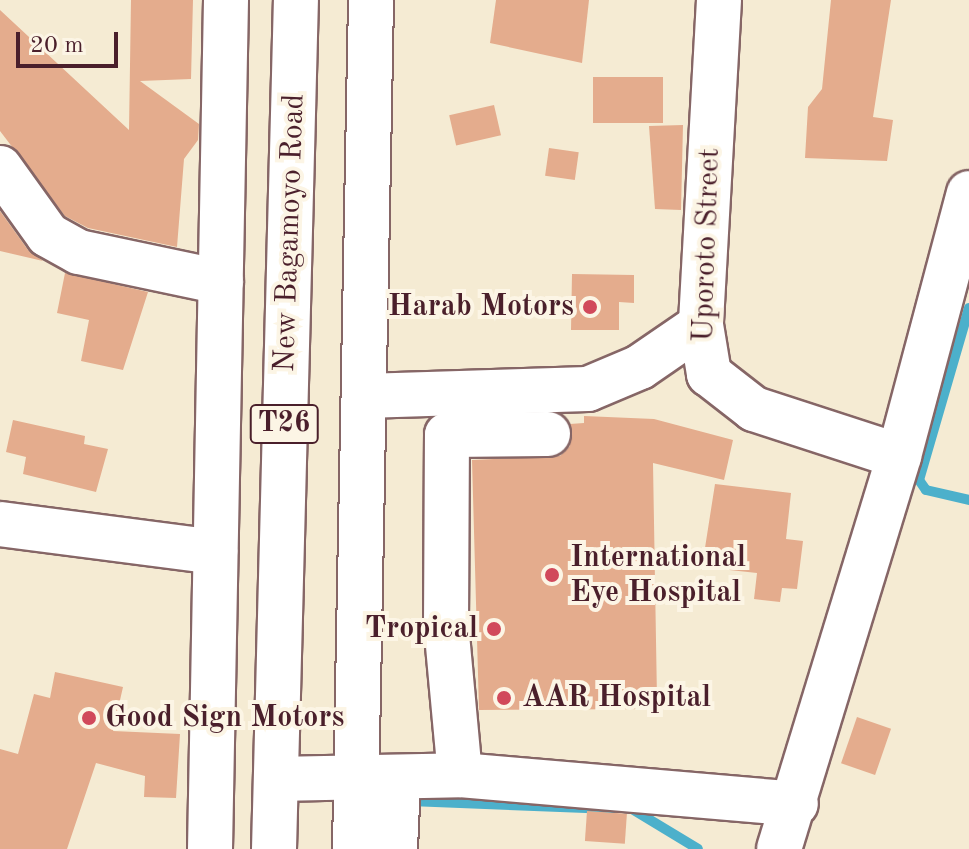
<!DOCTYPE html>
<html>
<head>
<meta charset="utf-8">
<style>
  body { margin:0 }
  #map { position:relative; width:969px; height:849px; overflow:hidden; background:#f5ebd3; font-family:"Old Standard TT",serif }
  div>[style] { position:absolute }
  .stream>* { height:10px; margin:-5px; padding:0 5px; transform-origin:5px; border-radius:5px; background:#4cb0cb }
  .building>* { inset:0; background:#e4ac8d; transform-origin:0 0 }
  .roads { filter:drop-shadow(2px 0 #866666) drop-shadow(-2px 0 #866666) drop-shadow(0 2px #866666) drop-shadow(0 -2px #866666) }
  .minor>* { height:44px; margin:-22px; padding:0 22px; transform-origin:22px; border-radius:22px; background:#fff }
  .highway>* { height:44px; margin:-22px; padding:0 22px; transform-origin:22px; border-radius:22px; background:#fff }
  .dots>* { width:22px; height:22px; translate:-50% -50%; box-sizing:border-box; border:4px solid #fcf5e5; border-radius:50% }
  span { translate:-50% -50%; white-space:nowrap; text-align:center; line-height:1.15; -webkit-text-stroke:8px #fcf5e5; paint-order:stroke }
  .shield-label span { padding:2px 6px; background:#fcf5e5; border:2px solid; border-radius:6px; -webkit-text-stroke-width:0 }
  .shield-label { font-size:28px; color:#4a1f2b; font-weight:700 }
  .street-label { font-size:30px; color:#4a1f2b }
  .poi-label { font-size:30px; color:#4a1f2b; font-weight:700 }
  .right { translate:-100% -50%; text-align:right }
  .left { translate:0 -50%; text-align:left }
  .scale { position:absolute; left:16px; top:32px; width:102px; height:36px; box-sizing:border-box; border:4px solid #4a1f2b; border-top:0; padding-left:10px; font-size:24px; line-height:28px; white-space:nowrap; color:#4a1f2b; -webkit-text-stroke:6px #fcf5e5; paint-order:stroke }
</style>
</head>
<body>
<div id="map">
  <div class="stream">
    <i style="left:969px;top:308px;width:179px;rotate:106.2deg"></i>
    <i style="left:919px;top:480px;width:12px;rotate:55deg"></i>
    <i style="left:926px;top:490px;width:44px;rotate:13.1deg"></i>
    <i style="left:410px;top:801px;width:202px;rotate:2.3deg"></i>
    <i style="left:632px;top:809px;width:77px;rotate:31.2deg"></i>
  </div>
  <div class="building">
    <i style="clip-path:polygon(131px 0,193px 0,191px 79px,140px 81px,199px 124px,198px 140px,184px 159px,177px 247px,88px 228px,65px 216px,0 131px,0 10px,129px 130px)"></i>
    <i style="clip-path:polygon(496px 0,589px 0,582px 63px,490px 43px)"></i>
    <i style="clip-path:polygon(831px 0,891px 0,873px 117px,893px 120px,887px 161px,805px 158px,808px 107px,822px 89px)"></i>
    <i style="left:663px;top:77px;width:46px;height:70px;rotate:90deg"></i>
    <i style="left:494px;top:105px;width:31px;height:46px;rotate:77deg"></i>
    <i style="clip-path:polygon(683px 125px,681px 210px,655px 209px,649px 126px)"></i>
    <i style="left:549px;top:148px;width:30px;height:28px;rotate:8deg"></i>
    <i style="clip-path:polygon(0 211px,28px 250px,43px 261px,0 251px)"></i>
    <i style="clip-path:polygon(65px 273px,148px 292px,123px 370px,81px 361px,89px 320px,57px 313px)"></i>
    <i style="clip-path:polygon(572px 274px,634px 275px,634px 303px,619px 302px,619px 330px,571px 330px)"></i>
    <i style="clip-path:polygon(584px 416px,654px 419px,733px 440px,724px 480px,653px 463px,657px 699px,649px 699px,652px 709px,479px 710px,472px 460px,560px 456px,570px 446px,570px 424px,584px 423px)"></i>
    <i style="clip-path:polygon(13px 420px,85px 436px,84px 444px,108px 449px,96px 492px,23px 474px,26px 457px,6px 452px)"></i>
    <i style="clip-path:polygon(715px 484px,791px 493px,786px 539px,803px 541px,797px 589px,782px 588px,780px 602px,754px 599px,757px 573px,702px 567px)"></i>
    <i style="clip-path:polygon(55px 672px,123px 687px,113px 731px,180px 734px,176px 798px,144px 797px,145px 776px,96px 763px,67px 849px,0 849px,0 749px,18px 754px,34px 694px,50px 698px)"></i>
    <i style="left:857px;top:717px;width:36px;height:49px;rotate:19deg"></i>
    <i style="left:587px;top:811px;width:40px;height:30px;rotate:4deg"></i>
  </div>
  <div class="roads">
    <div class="minor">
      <i style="left:719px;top:0;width:325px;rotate:93.2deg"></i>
      <i style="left:701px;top:325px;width:50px;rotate:80.7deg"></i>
      <i style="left:709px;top:374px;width:57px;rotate:37.9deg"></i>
      <i style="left:754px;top:409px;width:152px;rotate:18deg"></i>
      <i style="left:0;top:168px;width:82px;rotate:54.4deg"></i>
      <i style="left:48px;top:235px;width:35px;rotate:29deg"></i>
      <i style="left:79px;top:252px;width:145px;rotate:11.9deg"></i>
      <i style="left:364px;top:396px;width:224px;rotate:-1.8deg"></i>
      <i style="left:588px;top:389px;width:56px;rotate:-22.9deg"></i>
      <i style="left:640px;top:367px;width:74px;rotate:-34.5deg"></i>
      <i style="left:0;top:524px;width:217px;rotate:7.4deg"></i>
      <i style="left:460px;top:775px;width:153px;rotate:-95.3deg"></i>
      <i style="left:446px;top:623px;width:188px;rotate:-89.7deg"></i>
      <i style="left:447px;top:435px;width:101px;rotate:-0.6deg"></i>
      <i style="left:276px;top:779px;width:184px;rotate:-1.2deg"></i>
      <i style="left:460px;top:775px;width:337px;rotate:4.9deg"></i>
      <i style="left:210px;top:849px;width:849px;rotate:-88.92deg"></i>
      <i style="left:395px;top:849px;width:68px;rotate:-87.5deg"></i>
      <i style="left:779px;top:849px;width:411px;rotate:-73deg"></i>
      <i style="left:899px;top:456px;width:272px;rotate:-75.1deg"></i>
    </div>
    <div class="highway">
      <i style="left:274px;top:849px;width:849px;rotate:-88.52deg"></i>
      <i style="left:355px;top:849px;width:849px;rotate:-88.92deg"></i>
    </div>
  </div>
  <div class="dots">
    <i style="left:590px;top:307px;background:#d1495b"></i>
    <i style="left:552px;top:575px;background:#d1495b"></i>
    <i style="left:494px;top:629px;background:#d1495b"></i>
    <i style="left:504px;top:698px;background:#d1495b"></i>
    <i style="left:89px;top:718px;background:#d1495b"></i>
  </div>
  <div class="shield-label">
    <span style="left:284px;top:424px">T26</span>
  </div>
  <div class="street-label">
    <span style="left:290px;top:233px;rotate:-88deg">New Bagamoyo Road</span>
    <span style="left:707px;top:245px;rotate:-88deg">Uporoto Street</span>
  </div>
  <div class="poi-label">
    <span class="right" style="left:574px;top:307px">Harab Motors</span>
    <span class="left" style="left:570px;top:575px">International<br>Eye Hospital</span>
    <span class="right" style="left:478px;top:629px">Tropical</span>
    <span class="left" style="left:522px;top:698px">AAR Hospital</span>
    <span class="left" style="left:105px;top:718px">Good Sign Motors</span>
  </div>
  <div class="scale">20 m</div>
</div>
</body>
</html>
